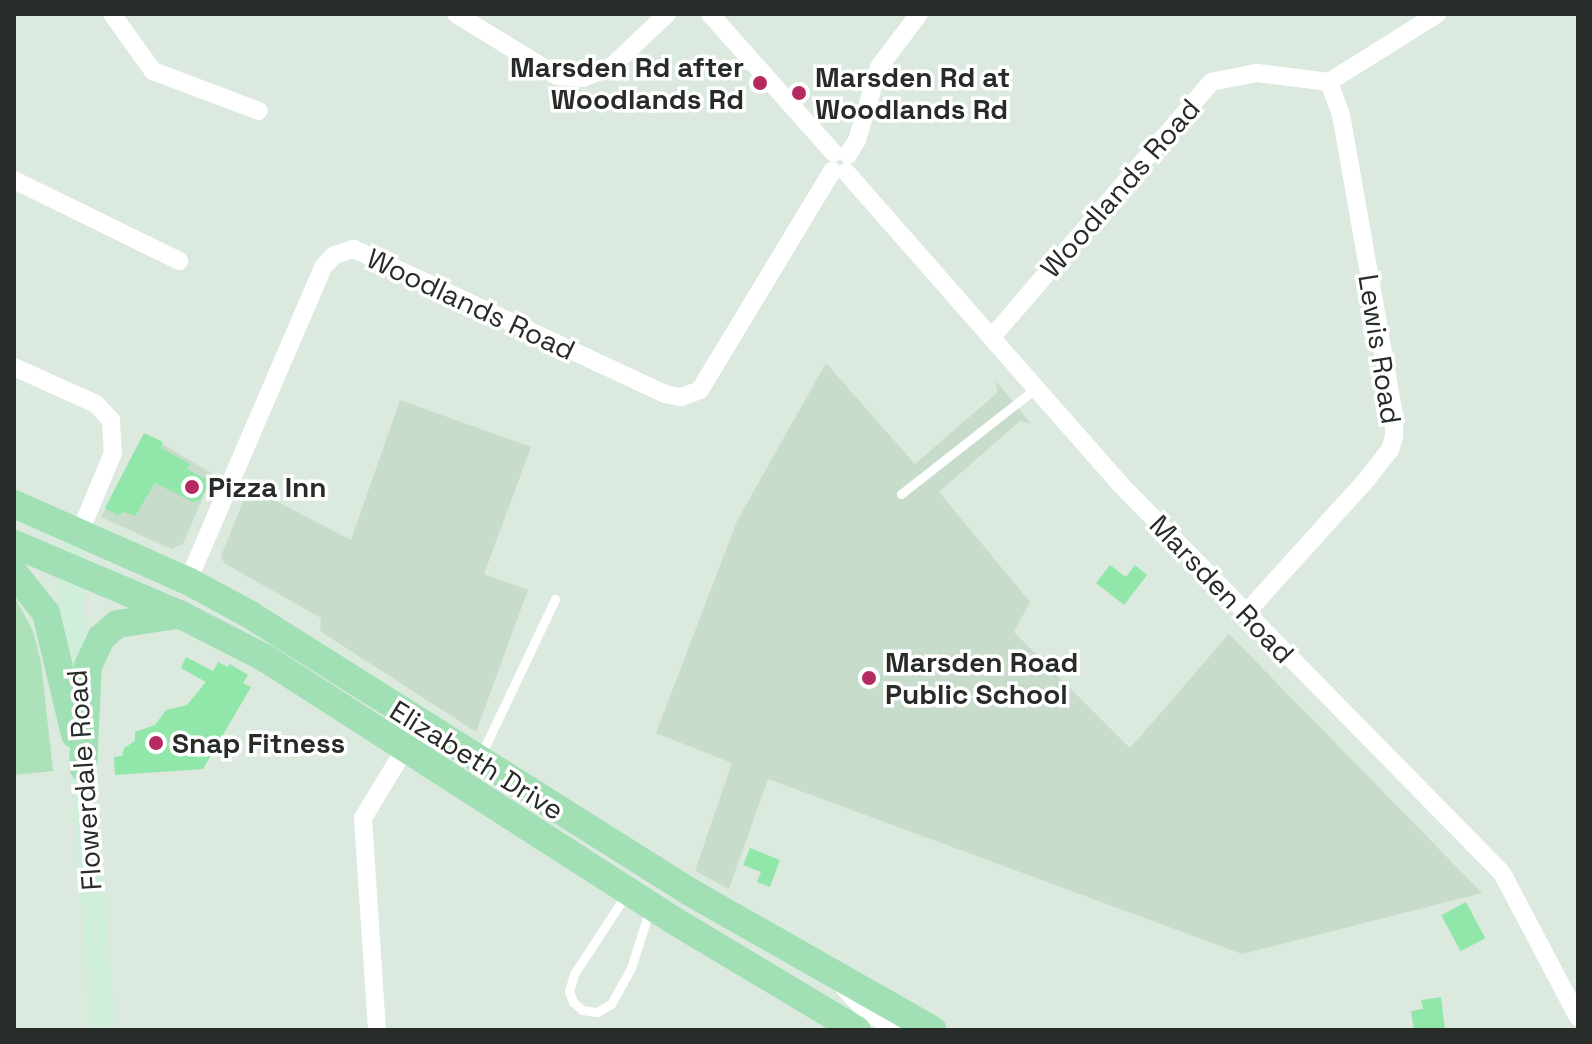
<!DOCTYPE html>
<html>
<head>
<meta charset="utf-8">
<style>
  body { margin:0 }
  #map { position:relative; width:1592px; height:1044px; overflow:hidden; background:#dbe9de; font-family:"Space Grotesk",sans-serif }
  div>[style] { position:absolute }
  .built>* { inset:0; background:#c8dccc }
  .green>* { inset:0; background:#ace1b9 }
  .building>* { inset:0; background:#90e7a9; transform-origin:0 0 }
  .lane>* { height:9px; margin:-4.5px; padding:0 4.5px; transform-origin:4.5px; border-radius:4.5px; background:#fff }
  .street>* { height:18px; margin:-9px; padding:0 9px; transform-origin:9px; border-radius:9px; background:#fff }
  .secondary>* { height:24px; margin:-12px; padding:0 12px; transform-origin:12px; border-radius:12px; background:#d0efda }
  .primary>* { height:28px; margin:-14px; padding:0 14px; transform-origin:14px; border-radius:14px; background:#a1dfb5 }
  .dots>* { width:22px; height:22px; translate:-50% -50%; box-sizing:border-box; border:4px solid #fff; border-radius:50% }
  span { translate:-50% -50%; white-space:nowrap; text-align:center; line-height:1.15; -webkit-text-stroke:7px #fff; paint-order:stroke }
  .poi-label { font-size:28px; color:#272c28; font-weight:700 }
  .right { translate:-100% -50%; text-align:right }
  .left { translate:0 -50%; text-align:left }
  .street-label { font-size:28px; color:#272c28 }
  .frame { position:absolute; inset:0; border:16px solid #272c28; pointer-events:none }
</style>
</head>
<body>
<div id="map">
  <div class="built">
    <i style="clip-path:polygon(826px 363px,915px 464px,997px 393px,996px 381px,1031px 424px,1020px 421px,939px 492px,1030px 602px,1014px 632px,1130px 748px,1229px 634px,1482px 893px,1242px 954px,768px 779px,729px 889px,695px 871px,732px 763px,656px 733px,737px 521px)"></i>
    <i style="clip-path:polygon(400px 400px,531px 447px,484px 574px,528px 590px,476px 732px,320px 631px,321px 618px,224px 563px,221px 556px,249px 487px,351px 540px)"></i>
    <i style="clip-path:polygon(144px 433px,213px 474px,183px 544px,171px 549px,101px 517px)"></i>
  </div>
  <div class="green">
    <i style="clip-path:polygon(14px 596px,33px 631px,41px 663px,53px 771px,14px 775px)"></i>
  </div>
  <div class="building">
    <i style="clip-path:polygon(144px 433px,163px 442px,161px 448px,190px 464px,187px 469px,210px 481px,200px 500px,193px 502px,155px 483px,135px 516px,124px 512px,117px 515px,105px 508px)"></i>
    <i style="clip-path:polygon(1110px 565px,1126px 577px,1135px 565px,1147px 575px,1124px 605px,1096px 583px)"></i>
    <i style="clip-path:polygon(186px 657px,213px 671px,218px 662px,228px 667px,230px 664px,248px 675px,243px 683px,251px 687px,203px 769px,115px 775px,114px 757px,122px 756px,124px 748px,135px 741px,135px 732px,155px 725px,166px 710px,187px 705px,206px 682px,181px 668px)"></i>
    <i style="clip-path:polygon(750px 848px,780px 860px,770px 887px,757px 882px,761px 872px,743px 865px)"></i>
    <i style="left:1466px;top:902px;width:41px;height:28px;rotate:62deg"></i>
    <i style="clip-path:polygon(1441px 997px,1445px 1030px,1414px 1030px,1411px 1011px,1423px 1009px,1421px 1000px)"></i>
  </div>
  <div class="lane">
    <i style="left:901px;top:494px;width:172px;rotate:-38.1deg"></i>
    <i style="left:481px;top:755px;width:173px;rotate:-64.6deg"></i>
    <i style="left:627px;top:893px;width:97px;rotate:123.2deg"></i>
    <i style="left:574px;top:974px;width:18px;rotate:106deg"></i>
    <i style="left:569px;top:991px;width:12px;rotate:70deg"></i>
    <i style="left:573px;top:1002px;width:12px;rotate:42deg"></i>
    <i style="left:582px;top:1010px;width:15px;rotate:8deg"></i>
    <i style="left:597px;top:1012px;width:16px;rotate:-30deg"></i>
    <i style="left:611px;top:1004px;width:41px;rotate:-60.9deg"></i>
    <i style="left:631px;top:968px;width:63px;rotate:-72.4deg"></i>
  </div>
  <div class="street">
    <i style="left:112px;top:14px;width:70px;rotate:54.3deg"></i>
    <i style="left:153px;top:71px;width:113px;rotate:20.7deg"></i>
    <i style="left:456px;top:14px;width:119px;rotate:31.5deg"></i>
    <i style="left:557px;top:76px;width:26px;rotate:4deg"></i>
    <i style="left:583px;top:78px;width:31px;rotate:-22deg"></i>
    <i style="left:612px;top:66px;width:76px;rotate:-43.4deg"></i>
    <i style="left:710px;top:14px;width:186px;rotate:48.3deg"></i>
    <i style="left:848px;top:155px;width:17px;rotate:-59deg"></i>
    <i style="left:857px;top:140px;width:76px;rotate:-73.2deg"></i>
    <i style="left:879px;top:67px;width:66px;rotate:-53deg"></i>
    <i style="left:846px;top:172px;width:415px;rotate:48.7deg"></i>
    <i style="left:1120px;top:484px;width:545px;rotate:45.52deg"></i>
    <i style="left:1502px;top:873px;width:163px;rotate:62.2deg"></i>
    <i style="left:14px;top:180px;width:184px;rotate:26.1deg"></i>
    <i style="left:992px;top:337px;width:336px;rotate:-49.3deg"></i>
    <i style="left:1211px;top:82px;width:47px;rotate:-11.1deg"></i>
    <i style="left:1257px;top:73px;width:73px;rotate:7.1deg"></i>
    <i style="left:1329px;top:82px;width:128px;rotate:-32.2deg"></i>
    <i style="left:14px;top:367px;width:90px;rotate:24.3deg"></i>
    <i style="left:96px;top:404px;width:22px;rotate:47deg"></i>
    <i style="left:111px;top:420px;width:33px;rotate:87deg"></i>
    <i style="left:113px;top:453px;width:86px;rotate:112.7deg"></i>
    <i style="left:188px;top:581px;width:342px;rotate:-66.7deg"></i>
    <i style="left:323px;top:267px;width:16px;rotate:-47deg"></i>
    <i style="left:334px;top:255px;width:21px;rotate:-17deg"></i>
    <i style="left:354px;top:249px;width:343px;rotate:25deg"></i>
    <i style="left:665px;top:394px;width:16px;rotate:11deg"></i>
    <i style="left:681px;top:397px;width:20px;rotate:-20deg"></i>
    <i style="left:700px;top:390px;width:256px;rotate:-58.9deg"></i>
    <i style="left:1246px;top:613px;width:181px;rotate:-47.9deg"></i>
    <i style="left:1367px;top:479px;width:37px;rotate:-52deg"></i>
    <i style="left:1390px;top:450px;width:14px;rotate:-73deg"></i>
    <i style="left:1394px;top:437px;width:22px;rotate:-90deg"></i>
    <i style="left:1394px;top:415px;width:305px;rotate:-100deg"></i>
    <i style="left:1341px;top:115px;width:35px;rotate:-110deg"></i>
    <i style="left:845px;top:989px;width:32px;rotate:46deg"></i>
    <i style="left:867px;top:1012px;width:36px;rotate:30deg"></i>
    <i style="left:377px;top:1030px;width:212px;rotate:-93.8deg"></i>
    <i style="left:363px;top:818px;width:83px;rotate:-58.8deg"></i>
  </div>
  <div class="secondary">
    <i style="left:77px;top:691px;width:124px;rotate:-93.7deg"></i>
    <i style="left:69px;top:567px;width:37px;rotate:-73deg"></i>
    <i style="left:81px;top:748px;width:283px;rotate:85.5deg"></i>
  </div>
  <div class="primary">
    <i style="left:14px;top:504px;width:190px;rotate:23.9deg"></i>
    <i style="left:188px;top:581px;width:69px;rotate:28.4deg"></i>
    <i style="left:249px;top:614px;width:521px;rotate:32.23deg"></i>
    <i style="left:690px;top:892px;width:279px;rotate:29.6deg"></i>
    <i style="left:14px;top:544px;width:181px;rotate:23deg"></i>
    <i style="left:181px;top:615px;width:94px;rotate:27.1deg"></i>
    <i style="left:265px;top:658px;width:485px;rotate:32.7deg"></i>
    <i style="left:673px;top:920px;width:214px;rotate:30.9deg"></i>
    <i style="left:14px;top:573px;width:51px;rotate:51.3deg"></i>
    <i style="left:46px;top:613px;width:125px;rotate:76.6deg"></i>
    <i style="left:83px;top:767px;width:101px;rotate:-87.2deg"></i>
    <i style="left:88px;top:666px;width:31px;rotate:-65deg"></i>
    <i style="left:101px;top:638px;width:21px;rotate:-41deg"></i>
    <i style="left:117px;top:624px;width:61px;rotate:-8.5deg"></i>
  </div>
  <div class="dots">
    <i style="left:760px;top:83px;background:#b62a62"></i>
    <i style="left:799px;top:93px;background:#b62a62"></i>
    <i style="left:192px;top:487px;background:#b62a62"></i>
    <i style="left:869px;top:678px;background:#b62a62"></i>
    <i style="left:156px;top:743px;background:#b62a62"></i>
  </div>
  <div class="poi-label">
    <span class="right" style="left:744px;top:83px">Marsden Rd after<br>Woodlands Rd</span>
    <span class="left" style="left:815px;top:93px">Marsden Rd at<br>Woodlands Rd</span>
    <span class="left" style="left:208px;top:487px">Pizza Inn</span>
    <span class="left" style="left:885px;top:678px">Marsden Road<br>Public School</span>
    <span class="left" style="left:172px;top:743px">Snap Fitness</span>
  </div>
  <div class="street-label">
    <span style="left:1120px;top:188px;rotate:-49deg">Woodlands Road</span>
    <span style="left:471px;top:304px;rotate:25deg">Woodlands Road</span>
    <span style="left:1380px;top:349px;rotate:81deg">Lewis Road</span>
    <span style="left:1222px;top:589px;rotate:46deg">Marsden Road</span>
    <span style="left:477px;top:760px;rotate:32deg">Elizabeth Drive</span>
    <span style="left:84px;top:780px;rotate:-94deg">Flowerdale Road</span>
  </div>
  <div class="frame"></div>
</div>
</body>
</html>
